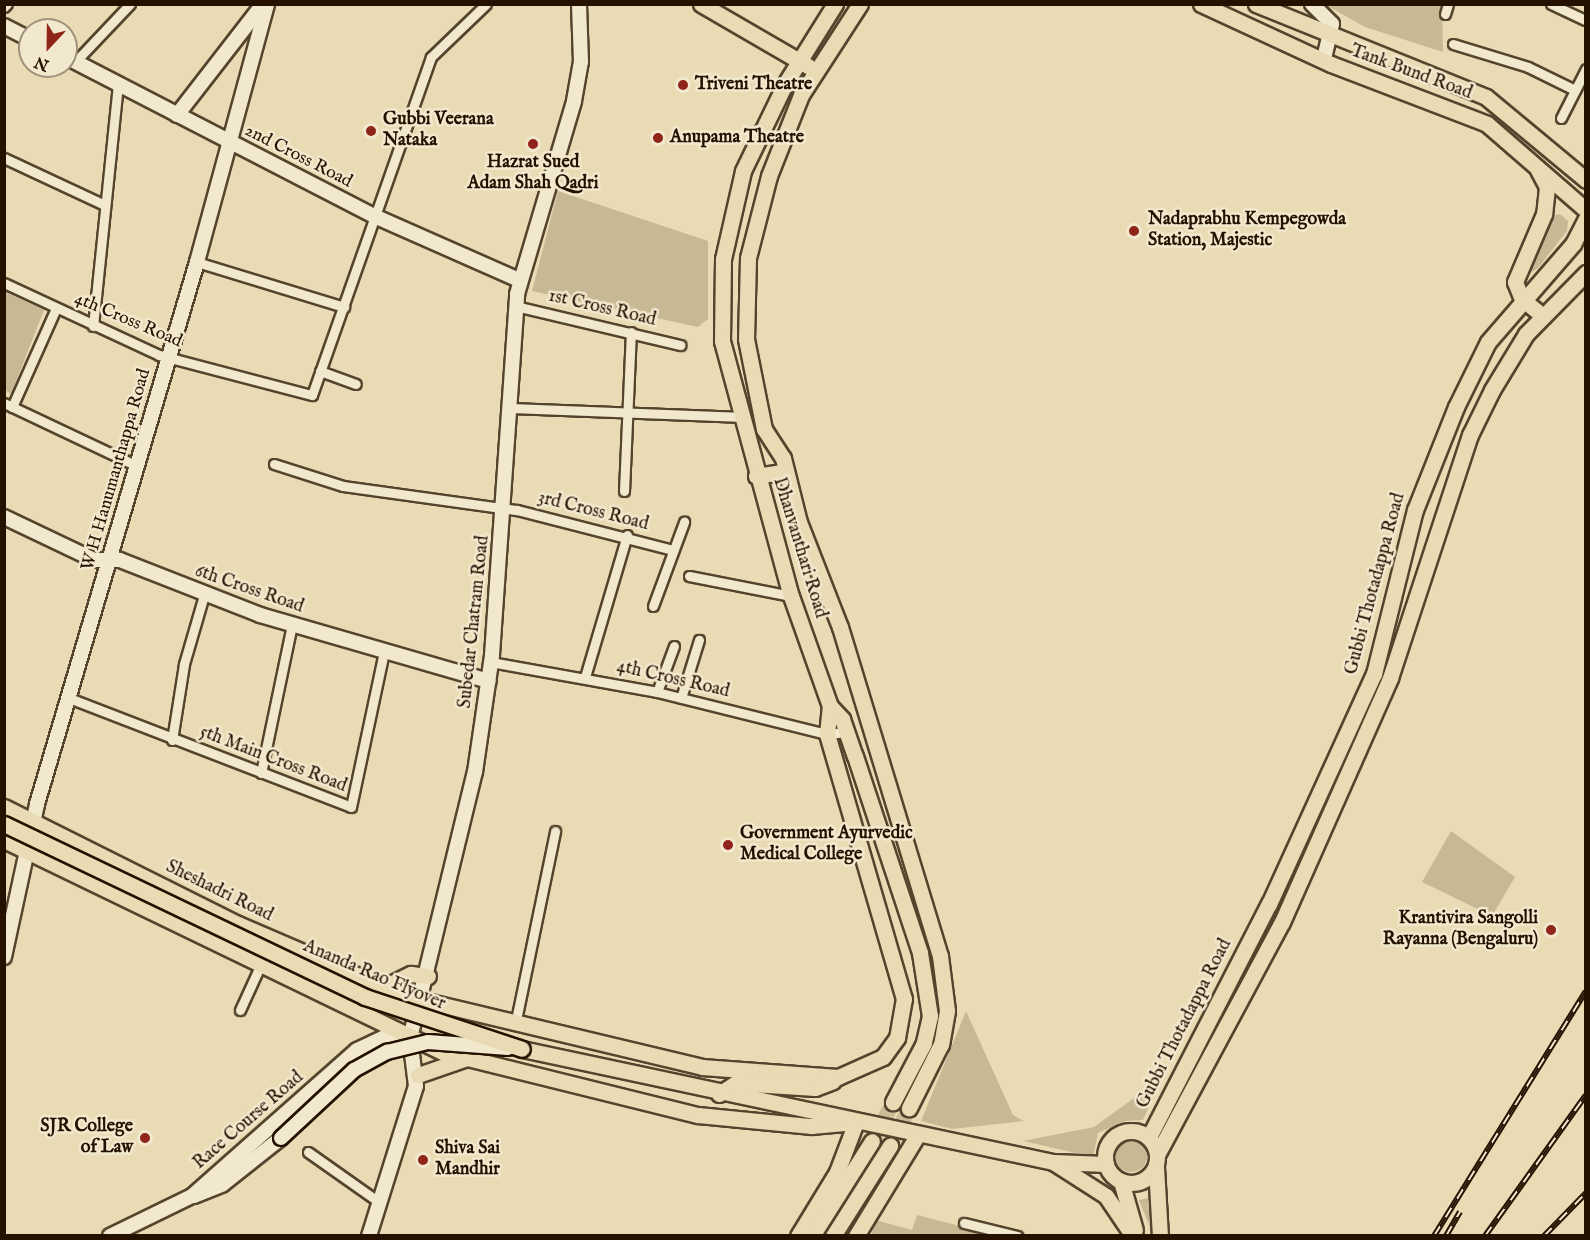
<!DOCTYPE html>
<html>
<head>
<meta charset="utf-8">
<style>
  body { margin:0 }
  #map { position:relative; width:1590px; height:1240px; overflow:hidden; background:#e9dbb3; font-family:"IM FELL English",serif }
  div>[style] { position:absolute }
  .green>* { inset:0; background:#c8b995 }
  .round { border-radius:50% }
  .primary-tunnel>* { height:15px; margin-top:-7.5px; transform-origin:0; background:repeating-linear-gradient(90deg,#cbbd98 0 15px,transparent 0 23px) }
  .roads { filter:drop-shadow(2px 0 #55442d) drop-shadow(-2px 0 #55442d) drop-shadow(0 2px #55442d) drop-shadow(0 -2px #55442d) }
  .street>* { height:9px; margin:-4.5px; padding:0 4.5px; transform-origin:4.5px; border-radius:4.5px; background:#f1e8ce }
  .secondary>* { height:14px; margin:-7px; padding:0 7px; transform-origin:7px; border-radius:7px; background:#f1e8ce }
  .primary>* { height:15px; margin:-7.5px; padding:0 7.5px; transform-origin:7.5px; border-radius:7.5px; background:#e9dbb3 }
  .primary>.ring { margin:-7.5px; padding:0; box-sizing:content-box; background:none; border:15px solid #e9dbb3; border-radius:50% }
  .rail>* { height:6px; margin-top:-3px; transform-origin:0; background:repeating-linear-gradient(90deg,#f1e8ce 0 11px,#241100 0 22px); box-sizing:border-box; border-block:2px solid #241100 }
  .bridges { filter:drop-shadow(2px 0 #241100) drop-shadow(-2px 0 #241100) drop-shadow(0 2px #241100) drop-shadow(0 -2px #241100) }
  .secondary-bridge>* { height:14px; margin:-7px; padding:0 7px; transform-origin:7px; border-radius:7px; background:#f1e8ce }
  .primary-bridge>* { height:15px; margin:-7.5px; padding:0 7.5px; transform-origin:7.5px; border-radius:7.5px; background:#e9dbb3 }
  .dots>* { width:16px; height:16px; translate:-50% -50%; box-sizing:border-box; border:3px solid #f1e8ce; border-radius:50% }
  span { translate:-50% -50%; white-space:nowrap; text-align:center; line-height:1.15; -webkit-text-stroke:5px #f1e8ce; paint-order:stroke }
  .street-label { font-size:18px; color:#241100 }
  .poi-label { font-size:18px; color:#241100; font-weight:700 }
  .left { translate:0 -50%; text-align:left }
  .right { translate:-100% -50%; text-align:right }
  .frame { position:absolute; inset:0; border:6px solid #241100; pointer-events:none }
  .north { position:absolute; left:18px; top:18px; width:60px; height:60px; box-sizing:border-box; background:#f1e8ce; border:2px solid #9f927c; border-radius:50%; rotate:202deg; font-size:16px; font-weight:700; line-height:24px; text-align:center; color:#241100 }
  .north::after { content:''; display:block; margin:auto; width:21px; height:27px; background:#8f2418; clip-path:polygon(50% 0,100% 100%,50% 72%,0 100%) }
</style>
</head>
<body>
<div id="map">
  <div class="green">
    <i style="clip-path:polygon(1326px 5px,1442px 5px,1443px 52px,1365px 27px)"></i>
    <i style="clip-path:polygon(558px 191px,708px 241px,708px 319px,698px 327px,532px 291px)"></i>
    <i style="clip-path:polygon(1560px 214px,1568px 221px,1567px 231px,1538px 268px,1523px 278px,1551px 216px)"></i>
    <i style="clip-path:polygon(5px 292px,44px 310px,11px 394px,5px 390px)"></i>
    <i style="clip-path:polygon(1451px 831px,1515px 877px,1492px 916px,1422px 882px)"></i>
    <i style="clip-path:polygon(966px 1011px,1013px 1115px,1024px 1121px,952px 1129px,921px 1121px)"></i>
    <i style="clip-path:polygon(1152px 1085px,1157px 1089px,1143px 1120px,1125px 1121px,1098px 1133px,1093px 1157px,1023px 1141px,1094px 1127px)"></i>
    <i class="round" style="left:1115px;top:1140px;width:32px;height:32px"></i>
    <i style="clip-path:polygon(1149px 1198px,1153px 1235px,1139px 1200px)"></i>
    <i style="clip-path:polygon(917px 1215px,979px 1231px,978px 1236px,871px 1236px,875px 1220px,912px 1230px)"></i>
  </div>
  <div class="primary-tunnel">
    <i style="left:872px;top:1141px;width:44px;rotate:-61.7deg"></i>
    <i style="left:890px;top:1146px;width:42px;rotate:-63.4deg"></i>
  </div>
  <div class="roads">
    <div class="street">
      <i style="left:1551px;top:4px;width:38px;rotate:25deg"></i>
      <i style="left:4px;top:7px;width:4px;rotate:-45deg"></i>
      <i style="left:1445px;top:14px;width:10px;rotate:-73deg"></i>
      <i style="left:1453px;top:44px;width:78px;rotate:17deg"></i>
      <i style="left:1528px;top:67px;width:52px;rotate:26.1deg"></i>
      <i style="left:75px;top:62px;width:80px;rotate:-46.5deg"></i>
      <i style="left:1561px;top:118px;width:55px;rotate:-63deg"></i>
      <i style="left:4px;top:158px;width:111px;rotate:25deg"></i>
      <i style="left:197px;top:262px;width:154px;rotate:17deg"></i>
      <i style="left:4px;top:283px;width:171px;rotate:24.9deg"></i>
      <i style="left:159px;top:355px;width:158px;rotate:14.7deg"></i>
      <i style="left:312px;top:395px;width:358px;rotate:-70.6deg"></i>
      <i style="left:431px;top:57px;width:76px;rotate:-43.9deg"></i>
      <i style="left:515px;top:306px;width:170px;rotate:13.3deg"></i>
      <i style="left:93px;top:326px;width:243px;rotate:-84.1deg"></i>
      <i style="left:320px;top:371px;width:38px;rotate:20deg"></i>
      <i style="left:4px;top:403px;width:147px;rotate:25.3deg"></i>
      <i style="left:12px;top:407px;width:108px;rotate:-66deg"></i>
      <i style="left:509px;top:408px;width:230px;rotate:2.2deg"></i>
      <i style="left:274px;top:464px;width:72px;rotate:17.7deg"></i>
      <i style="left:343px;top:486px;width:176px;rotate:7.9deg"></i>
      <i style="left:517px;top:510px;width:161px;rotate:14.4deg"></i>
      <i style="left:624px;top:491px;width:159px;rotate:-87.5deg"></i>
      <i style="left:689px;top:576px;width:104px;rotate:11.1deg"></i>
      <i style="left:653px;top:606px;width:90px;rotate:-69.7deg"></i>
      <i style="left:491px;top:662px;width:169px;rotate:10.2deg"></i>
      <i style="left:657px;top:692px;width:175px;rotate:13.9deg"></i>
      <i style="left:827px;top:734px;width:20px;rotate:-6deg"></i>
      <i style="left:585px;top:677px;width:148px;rotate:-73.5deg"></i>
      <i style="left:657px;top:692px;width:49px;rotate:-69.7deg"></i>
      <i style="left:69px;top:698px;width:302px;rotate:21.1deg"></i>
      <i style="left:351px;top:807px;width:158px;rotate:-78deg"></i>
      <i style="left:681px;top:698px;width:61px;rotate:-72.8deg"></i>
      <i style="left:172px;top:740px;width:77px;rotate:-81deg"></i>
      <i style="left:184px;top:664px;width:72px;rotate:-73.8deg"></i>
      <i style="left:261px;top:773px;width:151px;rotate:-78.2deg"></i>
      <i style="left:240px;top:1010px;width:51px;rotate:-65.5deg"></i>
      <i style="left:515px;top:1025px;width:198px;rotate:-78.3deg"></i>
      <i style="left:308px;top:1152px;width:87px;rotate:35.2deg"></i>
      <i style="left:964px;top:1223px;width:55px;rotate:13.8deg"></i>
    </div>
    <div class="secondary">
      <i style="left:1312px;top:4px;width:28px;rotate:45deg"></i>
      <i style="left:1332px;top:24px;width:37px;rotate:103deg"></i>
      <i style="left:4px;top:26px;width:29px;rotate:27deg"></i>
      <i style="left:66px;top:57px;width:347px;rotate:27.3deg"></i>
      <i style="left:374px;top:216px;width:158px;rotate:23.8deg"></i>
      <i style="left:177px;top:115px;width:140px;rotate:-52.2deg"></i>
      <i style="left:4px;top:517px;width:100px;rotate:25.5deg"></i>
      <i style="left:94px;top:560px;width:26px"></i>
      <i style="left:120px;top:560px;width:150px;rotate:21.4deg"></i>
      <i style="left:260px;top:615px;width:238px;rotate:16.1deg"></i>
      <i style="left:4px;top:957px;width:157px;rotate:-77.8deg"></i>
      <i style="left:37px;top:804px;width:565px;rotate:-73.55deg"></i>
      <i style="left:197px;top:262px;width:267px;rotate:-74.8deg"></i>
      <i style="left:194px;top:1196px;width:31px;rotate:-22deg"></i>
      <i style="left:223px;top:1184px;width:74px;rotate:-38.4deg"></i>
      <i style="left:110px;top:1236px;width:91px;rotate:-26deg"></i>
      <i style="left:192px;top:1196px;width:220px;rotate:-41.5deg"></i>
      <i style="left:357px;top:1050px;width:35px;rotate:-25deg"></i>
      <i style="left:389px;top:1035px;width:19px;rotate:6deg"></i>
      <i style="left:369px;top:1236px;width:157px;rotate:-72.6deg"></i>
      <i style="left:416px;top:1086px;width:48px;rotate:-97.1deg"></i>
      <i style="left:410px;top:1038px;width:274px;rotate:-76.3deg"></i>
      <i style="left:475px;top:772px;width:118px;rotate:-81.7deg"></i>
      <i style="left:492px;top:655px;width:362px;rotate:-86deg"></i>
      <i style="left:517px;top:294px;width:201px;rotate:-73.5deg"></i>
      <i style="left:574px;top:101px;width:40px;rotate:-80deg"></i>
      <i style="left:581px;top:62px;width:58px;rotate:-92deg"></i>
    </div>
    <div class="primary">
      <i style="left:701px;top:4px;width:124px;rotate:30.1deg"></i>
      <i style="left:835px;top:4px;width:94px;rotate:122deg"></i>
      <i style="left:785px;top:84px;width:97px;rotate:115.8deg"></i>
      <i style="left:743px;top:171px;width:90px;rotate:102.8deg"></i>
      <i style="left:723px;top:259px;width:82px;rotate:90.7deg"></i>
      <i style="left:722px;top:341px;width:264px;rotate:74.9deg"></i>
      <i style="left:791px;top:596px;width:117px;rotate:70.5deg"></i>
      <i style="left:830px;top:706px;width:18px;rotate:47deg"></i>
      <i style="left:842px;top:719px;width:39px;rotate:71deg"></i>
      <i style="left:855px;top:756px;width:207px;rotate:71.7deg"></i>
      <i style="left:920px;top:953px;width:64px;rotate:81deg"></i>
      <i style="left:930px;top:1016px;width:28px;rotate:103deg"></i>
      <i style="left:924px;top:1043px;width:67px;rotate:117.7deg"></i>
      <i style="left:860px;top:4px;width:108px;rotate:123deg"></i>
      <i style="left:801px;top:95px;width:87px;rotate:111.6deg"></i>
      <i style="left:769px;top:176px;width:85px;rotate:104.4deg"></i>
      <i style="left:748px;top:258px;width:81px;rotate:91.4deg"></i>
      <i style="left:746px;top:339px;width:92px;rotate:78.7deg"></i>
      <i style="left:764px;top:429px;width:35px;rotate:57deg"></i>
      <i style="left:783px;top:458px;width:66px;rotate:76deg"></i>
      <i style="left:799px;top:522px;width:113px;rotate:68.7deg"></i>
      <i style="left:840px;top:627px;width:344px;rotate:73.1deg"></i>
      <i style="left:940px;top:956px;width:55px;rotate:82.7deg"></i>
      <i style="left:947px;top:1011px;width:34px;rotate:100deg"></i>
      <i style="left:941px;top:1044px;width:72px;rotate:116.6deg"></i>
      <i style="left:1201px;top:4px;width:143px;rotate:24.8deg"></i>
      <i style="left:1331px;top:64px;width:167px;rotate:21deg"></i>
      <i style="left:1487px;top:124px;width:131px;rotate:41deg"></i>
      <i style="left:1256px;top:4px;width:248px;rotate:22deg"></i>
      <i style="left:1486px;top:97px;width:130px;rotate:39.7deg"></i>
      <i style="left:1538px;top:170px;width:19px;rotate:62deg"></i>
      <i style="left:1547px;top:187px;width:27px;rotate:96deg"></i>
      <i style="left:1544px;top:214px;width:74px;rotate:113.1deg"></i>
      <i style="left:1515px;top:282px;width:18px;rotate:68deg"></i>
      <i style="left:1522px;top:299px;width:27px;rotate:39deg"></i>
      <i style="left:756px;top:476px;width:30px;rotate:-9deg"></i>
      <i style="left:4px;top:807px;width:262px;rotate:26.6deg"></i>
      <i style="left:238px;top:924px;width:182px;rotate:23.3deg"></i>
      <i style="left:405px;top:996px;width:305px;rotate:13.4deg"></i>
      <i style="left:702px;top:1067px;width:136px;rotate:4.2deg"></i>
      <i style="left:838px;top:1077px;width:49px;rotate:-24deg"></i>
      <i style="left:883px;top:1057px;width:24px;rotate:-54deg"></i>
      <i style="left:897px;top:1038px;width:40px;rotate:-80deg"></i>
      <i style="left:904px;top:999px;width:276px;rotate:-106.2deg"></i>
      <i style="left:827px;top:734px;width:28px;rotate:-84deg"></i>
      <i style="left:4px;top:840px;width:488px;rotate:25.8deg"></i>
      <i style="left:443px;top:1052px;width:263px;rotate:13.9deg"></i>
      <i style="left:698px;top:1115px;width:114px;rotate:5.6deg"></i>
      <i style="left:811px;top:1126px;width:45px;rotate:-5.1deg"></i>
      <i style="left:384px;top:987px;width:30px;rotate:-26deg"></i>
      <i style="left:411px;top:974px;width:17px;rotate:7deg"></i>
      <i style="left:522px;top:1049px;width:543px;rotate:12.01deg"></i>
      <i style="left:1053px;top:1162px;width:53px;rotate:2.2deg"></i>
      <i style="left:418px;top:1075px;width:52px;rotate:-19.1deg"></i>
      <i style="left:719px;top:1094px;width:20px;rotate:-33deg"></i>
      <i style="left:736px;top:1083px;width:79px;rotate:3.6deg"></i>
      <i style="left:815px;top:1088px;width:19px;rotate:-21deg"></i>
      <i class="ring" style="left:1105px;top:1131px;width:37px;height:37px"></i>
      <i style="left:1149px;top:1137px;width:262px;rotate:-62.8deg"></i>
      <i style="left:1269px;top:904px;width:253px;rotate:-65.5deg"></i>
      <i style="left:1374px;top:674px;width:169px;rotate:-76deg"></i>
      <i style="left:1415px;top:510px;width:111px;rotate:-68.3deg"></i>
      <i style="left:1456px;top:407px;width:72px;rotate:-63.8deg"></i>
      <i style="left:1488px;top:342px;width:130px;rotate:-49.1deg"></i>
      <i style="left:1573px;top:244px;width:28px;rotate:-63deg"></i>
      <i style="left:1158px;top:1153px;width:262px;rotate:-61.8deg"></i>
      <i style="left:1282px;top:922px;width:267px;rotate:-66.1deg"></i>
      <i style="left:1390px;top:678px;width:256px;rotate:-71.8deg"></i>
      <i style="left:1470px;top:435px;width:50px;rotate:-63.9deg"></i>
      <i style="left:1492px;top:390px;width:66px;rotate:-58.7deg"></i>
      <i style="left:1526px;top:334px;width:86px;rotate:-45.5deg"></i>
      <i style="left:1053px;top:1162px;width:63px;rotate:32.7deg"></i>
      <i style="left:1106px;top:1196px;width:48px;rotate:56deg"></i>
      <i style="left:1156px;top:1167px;width:69px;rotate:86.7deg"></i>
      <i style="left:1121px;top:1181px;width:51px;rotate:74.1deg"></i>
      <i style="left:798px;top:1236px;width:75px;rotate:-58.6deg"></i>
      <i style="left:837px;top:1172px;width:53px;rotate:-69.2deg"></i>
      <i style="left:812px;top:1236px;width:112px;rotate:-57.7deg"></i>
      <i style="left:833px;top:1236px;width:107px;rotate:-57.7deg"></i>
      <i style="left:856px;top:1236px;width:119px;rotate:-58.7deg"></i>
    </div>
  </div>
  <div class="rail">
    <i style="left:1434px;top:1236px;width:288px;rotate:-58.2deg"></i>
    <i style="left:1446px;top:1236px;width:28px;rotate:-60deg"></i>
    <i style="left:1485px;top:1236px;width:173px;rotate:-54.4deg"></i>
    <i style="left:1544px;top:1236px;width:60px;rotate:-45.7deg"></i>
  </div>
  <div class="bridges">
    <div class="secondary-bridge">
      <i style="left:281px;top:1138px;width:100px;rotate:-43deg"></i>
      <i style="left:354px;top:1070px;width:38px;rotate:-29deg"></i>
      <i style="left:387px;top:1052px;width:42px;rotate:-13.7deg"></i>
      <i style="left:428px;top:1042px;width:80px;rotate:4.3deg"></i>
    </div>
    <div class="primary-bridge">
      <i style="left:4px;top:824px;width:400px;rotate:25.6deg"></i>
      <i style="left:365px;top:997px;width:165px;rotate:18.3deg"></i>
    </div>
  </div>
  <div class="dots">
    <i style="left:683px;top:85px;background:#8f2418"></i>
    <i style="left:371px;top:131px;background:#8f2418"></i>
    <i style="left:658px;top:138px;background:#8f2418"></i>
    <i style="left:533px;top:144px;background:#8f2418"></i>
    <i style="left:1134px;top:231px;background:#8f2418"></i>
    <i style="left:728px;top:845px;background:#8f2418"></i>
    <i style="left:1551px;top:930px;background:#8f2418"></i>
    <i style="left:145px;top:1138px;background:#8f2418"></i>
    <i style="left:423px;top:1160px;background:#8f2418"></i>
  </div>
  <div class="street-label">
    <span style="left:1411px;top:73px;rotate:20deg">Tank Bund Road</span>
    <span style="left:298px;top:157px;rotate:27deg">2nd Cross Road</span>
    <span style="left:602px;top:309px;rotate:13deg">1st Cross Road</span>
    <span style="left:128px;top:321px;rotate:23deg">4th Cross Road</span>
    <span style="left:117px;top:470px;rotate:-74deg">W H Hanumanthappa Road</span>
    <span style="left:593px;top:512px;rotate:14deg">3rd Cross Road</span>
    <span style="left:799px;top:548px;rotate:73deg">Dhanvanthari Road</span>
    <span style="left:1376px;top:584px;rotate:-75deg">Gubbi Thotadappa Road</span>
    <span style="left:249px;top:590px;rotate:19deg">6th Cross Road</span>
    <span style="left:475px;top:622px;rotate:-84deg">Subedar Chatram Road</span>
    <span style="left:673px;top:680px;rotate:13deg">4th Cross Road</span>
    <span style="left:273px;top:760px;rotate:21deg">5th Main Cross Road</span>
    <span style="left:219px;top:892px;rotate:26deg">Sheshadri Road</span>
    <span style="left:374px;top:976px;rotate:23deg">Ananda Rao Flyover</span>
    <span style="left:1185px;top:1024px;rotate:-63deg">Gubbi Thotadappa Road</span>
    <span style="left:249px;top:1121px;rotate:-41deg">Race Course Road</span>
  </div>
  <div class="poi-label">
    <span class="left" style="left:695px;top:85px">Triveni Theatre</span>
    <span class="left" style="left:383px;top:131px">Gubbi Veerana<br>Nataka</span>
    <span class="left" style="left:670px;top:138px">Anupama Theatre</span>
    <span style="left:533px;top:174px">Hazrat Sued<br>Adam Shah Qadri</span>
    <span class="left" style="left:1148px;top:231px">Nadaprabhu Kempegowda<br>Station, Majestic</span>
    <span class="left" style="left:740px;top:845px">Government Ayurvedic<br>Medical College</span>
    <span class="right" style="left:1538px;top:930px">Krantivira Sangolli<br>Rayanna (Bengaluru)</span>
    <span class="right" style="left:133px;top:1138px">SJR College<br>of Law</span>
    <span class="left" style="left:435px;top:1160px">Shiva Sai<br>Mandhir</span>
  </div>
  <div class="frame"></div>
  <div class="north">N</div>
</div>
</body>
</html>
